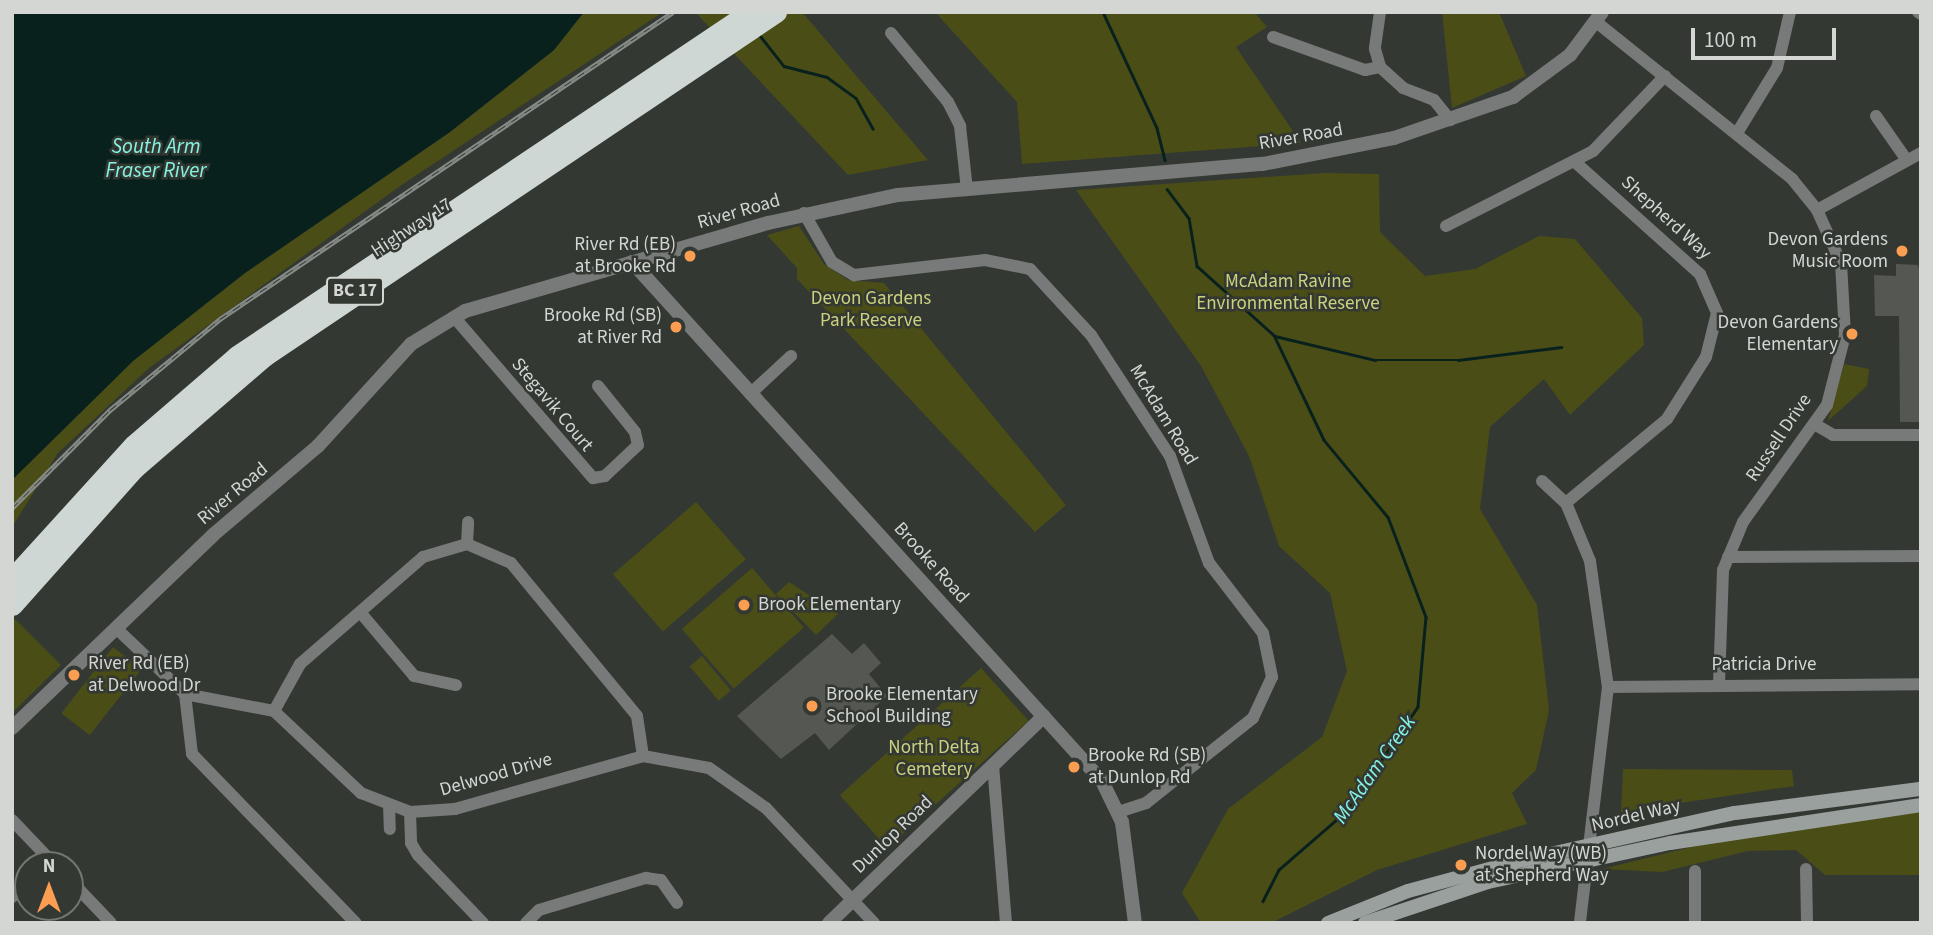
<!DOCTYPE html>
<html>
<head>
<meta charset="utf-8">
<style>
  body { margin:0 }
  #map { position:relative; width:1933px; height:935px; overflow:hidden; background:#333833; font-family:"Source Sans 3",sans-serif }
  div>[style] { position:absolute }
  .green>* { inset:0; background:#4b4d17; transform-origin:0 0 }
  .water>* { inset:0; background:#09211d }
  .stream>* { height:2.5px; margin:-1.25px; padding:0 1.25px; transform-origin:1.25px; border-radius:1.25px; background:#09211d }
  .building>* { inset:0; background:#555852 }
  .minor>* { height:12px; margin:-6px; padding:0 6px; transform-origin:6px; border-radius:6px; background:#777a78 }
  .tertiary>* { height:14px; margin:-7px; padding:0 7px; transform-origin:7px; border-radius:7px; background:#777a78 }
  .secondary>* { height:14px; margin:-7px; padding:0 7px; transform-origin:7px; border-radius:7px; background:#9aa09d }
  .motorway>* { height:21px; margin:-10.5px; padding:0 10.5px; transform-origin:10.5px; border-radius:10.5px; background:#ced7d3 }
  .rail>* { height:5px; margin-top:-2.5px; transform-origin:0; background:repeating-linear-gradient(90deg,#333833 0 8px,#888c88 0 16px); box-sizing:border-box; border-block:2px solid #888c88 }
  .dots>* { width:19px; height:19px; translate:-50% -50%; box-sizing:border-box; border:4px solid #333833; border-radius:50% }
  span { translate:-50% -50%; white-space:nowrap; text-align:center; line-height:1.15; -webkit-text-stroke:5px #333833; paint-order:stroke }
  .shield-label span { padding:2px 5px; background:#333833; border:2px solid; border-radius:5px; -webkit-text-stroke-width:0 }
  .shield-label { font-size:18px; color:#d3d6d3; font-weight:700 }
  .street-label { font-size:19px; color:#d3d6d3 }
  .poi-label { font-size:19px; color:#d3d6d3 }
  .right { translate:-100% -50%; text-align:right }
  .left { translate:0 -50%; text-align:left }
  .park-label { font-size:19px; color:#ccd17f }
  .water-label { font-size:21px; color:#85f3e4; font-style:italic }
  .frame { position:absolute; inset:0; border:14px solid #d3d6d3; pointer-events:none }
  .north { position:absolute; left:14px; top:851px; width:70px; height:70px; box-sizing:border-box; background:#333833; border:2px solid #737773; border-radius:50%; rotate:0deg; font-size:19px; font-weight:700; line-height:28px; text-align:center; color:#d3d6d3 }
  .north::after { content:''; display:block; margin:auto; width:24px; height:32px; background:#fc9e52; clip-path:polygon(50% 0,100% 100%,50% 72%,0 100%) }
  .scale { position:absolute; left:1691px; top:28px; width:145px; height:32px; box-sizing:border-box; border:4px solid #d3d6d3; border-top:0; padding-left:9px; font-size:21px; line-height:24px; white-space:nowrap; color:#d3d6d3; -webkit-text-stroke:5px #333833; paint-order:stroke }
</style>
</head>
<body>
<div id="map">
  <div class="green">
    <i style="clip-path:polygon(584px 12px,663px 12px,400px 186px,149px 368px,58px 453px,12px 527px,12px 480px,133px 361px,245px 273px,450px 132px,554px 50px)"></i>
    <i style="clip-path:polygon(695px 12px,802px 12px,928px 160px,848px 175px)"></i>
    <i style="clip-path:polygon(935px 12px,1254px 12px,1267px 27px,1236px 47px,1301px 143px,1022px 164px,1017px 102px)"></i>
    <i style="clip-path:polygon(1442px 12px,1499px 12px,1526px 76px,1452px 108px)"></i>
    <i style="clip-path:polygon(1325px 173px,1379px 174px,1380px 232px,1425px 276px,1475px 269px,1539px 236px,1575px 239px,1642px 318px,1644px 345px,1570px 415px,1544px 379px,1490px 427px,1480px 509px,1537px 605px,1549px 710px,1536px 770px,1512px 793px,1527px 824px,1377px 870px,1271px 923px,1201px 923px,1182px 893px,1228px 809px,1322px 737px,1347px 671px,1330px 593px,1279px 546px,1249px 456px,1201px 366px,1076px 190px)"></i>
    <i style="clip-path:polygon(799px 226px,824px 264px,848px 280px,884px 283px,1066px 505px,1035px 532px,797px 279px,797px 268px,767px 235px)"></i>
    <i style="clip-path:polygon(1844px 364px,1869px 369px,1867px 386px,1828px 421px)"></i>
    <i style="left:696px;top:502px;width:76px;height:110px;rotate:49deg"></i>
    <i style="left:752px;top:568px;width:79px;height:93px;rotate:49deg"></i>
    <i style="clip-path:polygon(789px 582px,838px 614px,816px 635px,776px 594px)"></i>
    <i style="clip-path:polygon(15px 619px,61px 665px,12px 713px,12px 622px)"></i>
    <i style="left:113px;top:647px;width:36px;height:84px;rotate:38deg"></i>
    <i style="left:702px;top:656px;width:45px;height:16px;rotate:50deg"></i>
    <i style="left:981px;top:668px;width:71px;height:190px;rotate:48deg"></i>
    <i style="clip-path:polygon(1623px 769px,1792px 770px,1794px 786px,1621px 812px)"></i>
    <i style="clip-path:polygon(1921px 812px,1921px 875px,1825px 875px,1796px 850px,1748px 851px,1662px 872px,1602px 869px,1744px 834px)"></i>
  </div>
  <div class="water">
    <i style="clip-path:polygon(12px 12px,584px 12px,554px 50px,450px 132px,245px 273px,133px 361px,12px 480px)"></i>
  </div>
  <div class="stream">
    <i style="left:1103px;top:12px;width:128px;rotate:65deg"></i>
    <i style="left:1157px;top:128px;width:33px;rotate:76deg"></i>
    <i style="left:758px;top:33px;width:42px;rotate:51.8deg"></i>
    <i style="left:784px;top:66px;width:44px;rotate:14.3deg"></i>
    <i style="left:827px;top:77px;width:36px;rotate:36deg"></i>
    <i style="left:856px;top:98px;width:35px;rotate:61deg"></i>
    <i style="left:1167px;top:189px;width:36px;rotate:53deg"></i>
    <i style="left:1189px;top:218px;width:49px;rotate:80.5deg"></i>
    <i style="left:1197px;top:266px;width:103px;rotate:41.9deg"></i>
    <i style="left:1274px;top:335px;width:116px;rotate:64.5deg"></i>
    <i style="left:1324px;top:440px;width:100px;rotate:50.3deg"></i>
    <i style="left:1388px;top:517px;width:107px;rotate:69.2deg"></i>
    <i style="left:1426px;top:617px;width:90px;rotate:95.1deg"></i>
    <i style="left:1418px;top:707px;width:126px;rotate:124.3deg"></i>
    <i style="left:1347px;top:811px;width:90px;rotate:139.1deg"></i>
    <i style="left:1279px;top:870px;width:35px;rotate:117deg"></i>
    <i style="left:1275px;top:336px;width:103px;rotate:13.5deg"></i>
    <i style="left:1375px;top:360px;width:83px"></i>
    <i style="left:1458px;top:360px;width:104px;rotate:-7.2deg"></i>
  </div>
  <div class="building">
    <i style="clip-path:polygon(1896px 264px,1918px 265px,1921px 276px,1921px 422px,1900px 422px,1899px 316px,1875px 316px,1874px 275px,1896px 276px)"></i>
    <i style="clip-path:polygon(832px 634px,852px 654px,864px 643px,881px 663px,869px 674px,887px 696px,829px 750px,815px 733px,781px 759px,737px 716px)"></i>
  </div>
  <div class="minor">
    <i style="left:1380px;top:12px;width:37px;rotate:98deg"></i>
    <i style="left:1375px;top:49px;width:19px;rotate:74deg"></i>
    <i style="left:1380px;top:67px;width:31px;rotate:42deg"></i>
    <i style="left:1403px;top:88px;width:33px;rotate:21deg"></i>
    <i style="left:1434px;top:100px;width:26px;rotate:51deg"></i>
    <i style="left:1918px;top:12px;width:4px;rotate:34deg"></i>
    <i style="left:1595px;top:21px;width:253px;rotate:38.7deg"></i>
    <i style="left:1792px;top:179px;width:40px;rotate:51deg"></i>
    <i style="left:1817px;top:210px;width:58px;rotate:65.6deg"></i>
    <i style="left:1841px;top:263px;width:72px;rotate:86.8deg"></i>
    <i style="left:1845px;top:335px;width:72px;rotate:104.4deg"></i>
    <i style="left:1827px;top:405px;width:144px;rotate:125.7deg"></i>
    <i style="left:1743px;top:522px;width:52px;rotate:112.6deg"></i>
    <i style="left:1723px;top:570px;width:114px;rotate:92deg"></i>
    <i style="left:891px;top:33px;width:89px;rotate:50.4deg"></i>
    <i style="left:948px;top:102px;width:27px;rotate:63deg"></i>
    <i style="left:960px;top:126px;width:63px;rotate:83.7deg"></i>
    <i style="left:1273px;top:37px;width:98px;rotate:19.7deg"></i>
    <i style="left:1365px;top:70px;width:15px;rotate:-11deg"></i>
    <i style="left:1876px;top:116px;width:52px;rotate:55.1deg"></i>
    <i style="left:1737px;top:133px;width:76px;rotate:-58.4deg"></i>
    <i style="left:1777px;top:68px;width:57px;rotate:-76.9deg"></i>
    <i style="left:1575px;top:162px;width:168px;rotate:41.9deg"></i>
    <i style="left:1700px;top:274px;width:43px;rotate:66.4deg"></i>
    <i style="left:1717px;top:313px;width:45px;rotate:104deg"></i>
    <i style="left:1706px;top:357px;width:73px;rotate:122.2deg"></i>
    <i style="left:1667px;top:419px;width:131px;rotate:140.3deg"></i>
    <i style="left:1566px;top:503px;width:63px;rotate:67.5deg"></i>
    <i style="left:1590px;top:561px;width:127px;rotate:81.9deg"></i>
    <i style="left:1608px;top:687px;width:238px;rotate:96.8deg"></i>
    <i style="left:1817px;top:210px;width:119px;rotate:-28.7deg"></i>
    <i style="left:804px;top:213px;width:56px;rotate:60.3deg"></i>
    <i style="left:832px;top:262px;width:26px;rotate:31deg"></i>
    <i style="left:854px;top:275px;width:132px;rotate:-6.5deg"></i>
    <i style="left:985px;top:260px;width:46px;rotate:11.3deg"></i>
    <i style="left:1030px;top:269px;width:90px;rotate:47.3deg"></i>
    <i style="left:1091px;top:335px;width:145px;rotate:56.9deg"></i>
    <i style="left:1170px;top:456px;width:114px;rotate:70deg"></i>
    <i style="left:1209px;top:563px;width:88px;rotate:52.4deg"></i>
    <i style="left:1263px;top:633px;width:45px;rotate:78.4deg"></i>
    <i style="left:1272px;top:677px;width:45px;rotate:114.9deg"></i>
    <i style="left:1253px;top:718px;width:137px;rotate:141.5deg"></i>
    <i style="left:1146px;top:803px;width:29px;rotate:162deg"></i>
    <i style="left:1446px;top:226px;width:165px;rotate:-27deg"></i>
    <i style="left:1593px;top:151px;width:104px;rotate:-46.2deg"></i>
    <i style="left:454px;top:317px;width:213px;rotate:49.2deg"></i>
    <i style="left:593px;top:478px;width:12px;rotate:-9deg"></i>
    <i style="left:605px;top:476px;width:45px;rotate:-43.2deg"></i>
    <i style="left:638px;top:445px;width:13px;rotate:-103deg"></i>
    <i style="left:635px;top:432px;width:59px;rotate:-128.8deg"></i>
    <i style="left:750px;top:394px;width:56px;rotate:-42.8deg"></i>
    <i style="left:1816px;top:425px;width:20px;rotate:30deg"></i>
    <i style="left:1833px;top:435px;width:88px"></i>
    <i style="left:1542px;top:481px;width:33px;rotate:43deg"></i>
    <i style="left:467px;top:544px;width:22px;rotate:-87deg"></i>
    <i style="left:1728px;top:557px;width:193px;rotate:-0.3deg"></i>
    <i style="left:360px;top:612px;width:84px;rotate:49.8deg"></i>
    <i style="left:414px;top:676px;width:43px;rotate:12.1deg"></i>
    <i style="left:116px;top:628px;width:95px;rotate:43.7deg"></i>
    <i style="left:185px;top:694px;width:91px;rotate:10.8deg"></i>
    <i style="left:274px;top:711px;width:120px;rotate:43.3deg"></i>
    <i style="left:361px;top:793px;width:53px;rotate:21.2deg"></i>
    <i style="left:410px;top:812px;width:45px;rotate:-3.8deg"></i>
    <i style="left:455px;top:809px;width:195px;rotate:-15.7deg"></i>
    <i style="left:643px;top:756px;width:67px;rotate:10.3deg"></i>
    <i style="left:709px;top:768px;width:70px;rotate:35.1deg"></i>
    <i style="left:766px;top:808px;width:158px;rotate:46.8deg"></i>
    <i style="left:1608px;top:687px;width:313px;rotate:-0.5deg"></i>
    <i style="left:185px;top:694px;width:60px;rotate:83.3deg"></i>
    <i style="left:192px;top:754px;width:235px;rotate:45.9deg"></i>
    <i style="left:274px;top:711px;width:54px;rotate:-61deg"></i>
    <i style="left:300px;top:664px;width:163px;rotate:-41deg"></i>
    <i style="left:423px;top:557px;width:46px;rotate:-16.5deg"></i>
    <i style="left:467px;top:544px;width:48px;rotate:23.4deg"></i>
    <i style="left:511px;top:563px;width:198px;rotate:50.5deg"></i>
    <i style="left:637px;top:716px;width:40px;rotate:81.5deg"></i>
    <i style="left:993px;top:765px;width:159px;rotate:85.3deg"></i>
    <i style="left:389px;top:805px;width:24px;rotate:88deg"></i>
    <i style="left:410px;top:812px;width:31px;rotate:88deg"></i>
    <i style="left:411px;top:843px;width:14px;rotate:60deg"></i>
    <i style="left:418px;top:855px;width:94px;rotate:46.3deg"></i>
    <i style="left:12px;top:820px;width:62px;rotate:46.3deg"></i>
    <i style="left:1806px;top:869px;width:54px;rotate:88.9deg"></i>
    <i style="left:1695px;top:871px;width:52px;rotate:90deg"></i>
    <i style="left:70px;top:880px;width:59px;rotate:46.4deg"></i>
    <i style="left:12px;top:897px;width:22px;rotate:-43deg"></i>
    <i style="left:526px;top:923px;width:18px;rotate:-45deg"></i>
    <i style="left:539px;top:910px;width:112px;rotate:-16.7deg"></i>
    <i style="left:646px;top:878px;width:15px;rotate:8deg"></i>
    <i style="left:661px;top:880px;width:28px;rotate:55deg"></i>
  </div>
  <div class="tertiary">
    <i style="left:632px;top:262px;width:700px;rotate:47.84deg"></i>
    <i style="left:1102px;top:781px;width:46px;rotate:64deg"></i>
    <i style="left:1122px;top:822px;width:102px;rotate:82.7deg"></i>
    <i style="left:12px;top:728px;width:279px;rotate:-43.8deg"></i>
    <i style="left:213px;top:535px;width:138px;rotate:-40.3deg"></i>
    <i style="left:318px;top:446px;width:138px;rotate:-47.6deg"></i>
    <i style="left:411px;top:344px;width:63px;rotate:-31.4deg"></i>
    <i style="left:465px;top:311px;width:316px;rotate:-16.2deg"></i>
    <i style="left:768px;top:223px;width:133px;rotate:-12.2deg"></i>
    <i style="left:898px;top:195px;width:366px;rotate:-4.9deg"></i>
    <i style="left:1263px;top:164px;width:134px;rotate:-11.2deg"></i>
    <i style="left:1394px;top:138px;width:126px;rotate:-19deg"></i>
    <i style="left:1513px;top:97px;width:71px;rotate:-36.4deg"></i>
    <i style="left:1570px;top:55px;width:54px;rotate:-53.3deg"></i>
    <i style="left:829px;top:923px;width:298px;rotate:-43.9deg"></i>
  </div>
  <div class="secondary">
    <i style="left:1328px;top:923px;width:86px;rotate:-21.8deg"></i>
    <i style="left:1408px;top:891px;width:111px;rotate:-15.2deg"></i>
    <i style="left:1515px;top:862px;width:225px;rotate:-12.6deg"></i>
    <i style="left:1735px;top:813px;width:188px;rotate:-7.4deg"></i>
    <i style="left:1365px;top:923px;width:130px;rotate:-18.4deg"></i>
    <i style="left:1488px;top:882px;width:186px;rotate:-12.1deg"></i>
    <i style="left:1670px;top:843px;width:254px;rotate:-8.6deg"></i>
  </div>
  <div class="motorway">
    <i style="left:12px;top:579px;width:181px;rotate:-47.7deg"></i>
    <i style="left:134px;top:445px;width:136px;rotate:-40.8deg"></i>
    <i style="left:237px;top:356px;width:618px;rotate:-33.84deg"></i>
    <i style="left:12px;top:605px;width:183px;rotate:-48.3deg"></i>
    <i style="left:134px;top:468px;width:172px;rotate:-40.7deg"></i>
    <i style="left:264px;top:356px;width:617px;rotate:-33.9deg"></i>
  </div>
  <div class="rail">
    <i style="left:12px;top:508px;width:139px;rotate:-45deg"></i>
    <i style="left:110px;top:410px;width:143px;rotate:-39.6deg"></i>
    <i style="left:220px;top:319px;width:547px;rotate:-34.13deg"></i>
  </div>
  <div class="dots">
    <i style="left:1902px;top:251px;background:#fc9e52"></i>
    <i style="left:690px;top:256px;background:#fc9e52"></i>
    <i style="left:676px;top:327px;background:#fc9e52"></i>
    <i style="left:1852px;top:334px;background:#fc9e52"></i>
    <i style="left:744px;top:605px;background:#fc9e52"></i>
    <i style="left:74px;top:675px;background:#fc9e52"></i>
    <i style="left:812px;top:706px;background:#fc9e52"></i>
    <i style="left:1074px;top:767px;background:#fc9e52"></i>
    <i style="left:1461px;top:865px;background:#fc9e52"></i>
  </div>
  <div class="shield-label">
    <span style="left:355px;top:291px">BC 17</span>
  </div>
  <div class="street-label">
    <span style="left:1301px;top:137px;rotate:-10deg">River Road</span>
    <span style="left:739px;top:212px;rotate:-16deg">River Road</span>
    <span style="left:1666px;top:218px;rotate:42deg">Shepherd Way</span>
    <span style="left:412px;top:228px;rotate:-33deg">Highway 17</span>
    <span style="left:552px;top:405px;rotate:50deg">Stegavik Court</span>
    <span style="left:1163px;top:415px;rotate:59deg">McAdam Road</span>
    <span style="left:1779px;top:438px;rotate:-56deg">Russell Drive</span>
    <span style="left:233px;top:494px;rotate:-40deg">River Road</span>
    <span style="left:931px;top:563px;rotate:48deg">Brooke Road</span>
    <span style="left:1764px;top:665px">Patricia Drive</span>
    <span style="left:496px;top:775px;rotate:-16deg">Delwood Drive</span>
    <span style="left:1636px;top:816px;rotate:-13deg">Nordel Way</span>
    <span style="left:893px;top:835px;rotate:-44deg">Dunlop Road</span>
  </div>
  <div class="poi-label">
    <span class="right" style="left:1888px;top:251px">Devon Gardens<br>Music Room</span>
    <span class="right" style="left:676px;top:256px">River Rd (EB)<br>at Brooke Rd</span>
    <span class="right" style="left:662px;top:327px">Brooke Rd (SB)<br>at River Rd</span>
    <span class="right" style="left:1838px;top:334px">Devon Gardens<br>Elementary</span>
    <span class="left" style="left:758px;top:605px">Brook Elementary</span>
    <span class="left" style="left:88px;top:675px">River Rd (EB)<br>at Delwood Dr</span>
    <span class="left" style="left:826px;top:706px">Brooke Elementary<br>School Building</span>
    <span class="left" style="left:1088px;top:767px">Brooke Rd (SB)<br>at Dunlop Rd</span>
    <span class="left" style="left:1475px;top:865px">Nordel Way (WB)<br>at Shepherd Way</span>
  </div>
  <div class="park-label">
    <span style="left:1288px;top:293px">McAdam Ravine<br>Environmental Reserve</span>
    <span style="left:871px;top:310px">Devon Gardens<br>Park Reserve</span>
    <span style="left:934px;top:759px">North Delta<br>Cemetery</span>
  </div>
  <div class="water-label">
    <span style="left:156px;top:158px">South Arm<br>Fraser River</span>
    <span style="left:1374px;top:769px;rotate:-55deg">McAdam Creek</span>
  </div>
  <div class="frame"></div>
  <div class="north">N</div>
  <div class="scale">100 m</div>
</div>
</body>
</html>
